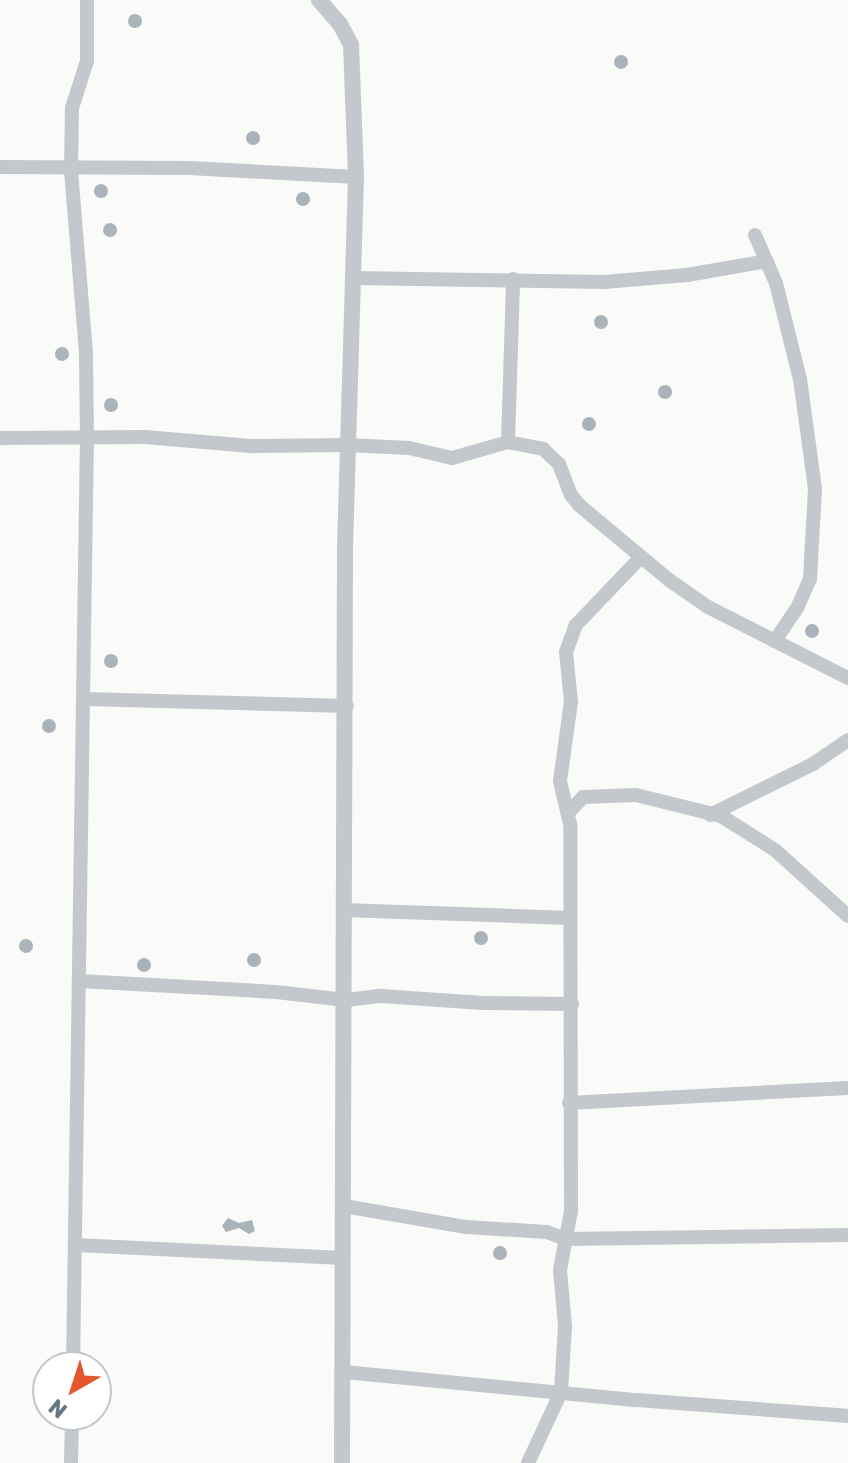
<!DOCTYPE html>
<html>
<head>
<meta charset="utf-8">
<style>
  body { margin:0 }
  #map { position:relative; width:848px; height:1463px; overflow:hidden; background:#fafaf8; font-family:Rubik,sans-serif }
  div>[style] { position:absolute }
  .building>* { inset:0; background:#aab3b9 }
  .round { border-radius:50% }
  .minor>* { height:14px; margin:-7px; padding:0 7px; transform-origin:7px; border-radius:7px; background:#c3c8cc }
  .tertiary>* { height:16px; margin:-8px; padding:0 8px; transform-origin:8px; border-radius:8px; background:#c3c8cc }
  span { translate:-50% -50%; white-space:nowrap; text-align:center; line-height:1.15; -webkit-text-stroke:8px #fff; paint-order:stroke }
  .north { position:absolute; left:32px; top:1351px; width:80px; height:80px; box-sizing:border-box; background:#fff; border:2px solid #c1c8cd; border-radius:50%; rotate:219deg; font-size:22px; font-weight:700; line-height:32px; text-align:center; color:#657683 }
  .north::after { content:''; display:block; margin:auto; width:28px; height:36px; background:#e4572e; clip-path:polygon(50% 0,100% 100%,50% 72%,0 100%) }
</style>
</head>
<body>
<div id="map">
  <div class="building">
    <i class="round" style="left:128px;top:14px;width:14px;height:14px"></i>
    <i class="round" style="left:614px;top:55px;width:14px;height:14px"></i>
    <i class="round" style="left:246px;top:131px;width:14px;height:14px"></i>
    <i class="round" style="left:94px;top:184px;width:14px;height:14px"></i>
    <i class="round" style="left:296px;top:192px;width:14px;height:14px"></i>
    <i class="round" style="left:103px;top:223px;width:14px;height:14px"></i>
    <i class="round" style="left:594px;top:315px;width:14px;height:14px"></i>
    <i class="round" style="left:55px;top:347px;width:14px;height:14px"></i>
    <i class="round" style="left:658px;top:385px;width:14px;height:14px"></i>
    <i class="round" style="left:104px;top:398px;width:14px;height:14px"></i>
    <i class="round" style="left:582px;top:417px;width:14px;height:14px"></i>
    <i class="round" style="left:805px;top:624px;width:14px;height:14px"></i>
    <i class="round" style="left:104px;top:654px;width:14px;height:14px"></i>
    <i class="round" style="left:42px;top:719px;width:14px;height:14px"></i>
    <i class="round" style="left:474px;top:931px;width:14px;height:14px"></i>
    <i class="round" style="left:19px;top:939px;width:14px;height:14px"></i>
    <i class="round" style="left:247px;top:953px;width:14px;height:14px"></i>
    <i class="round" style="left:137px;top:958px;width:14px;height:14px"></i>
    <i style="clip-path:polygon(228px 1218px,239px 1223px,252px 1220px,255px 1231px,249px 1234px,239px 1228px,226px 1232px,222px 1226px)"></i>
    <i class="round" style="left:493px;top:1246px;width:14px;height:14px"></i>
  </div>
  <div class="minor">
    <i style="left:0;top:167px;width:189px;rotate:0.3deg"></i>
    <i style="left:189px;top:168px;width:167px;rotate:3.1deg"></i>
    <i style="left:755px;top:235px;width:52px;rotate:66.4deg"></i>
    <i style="left:776px;top:283px;width:99px;rotate:76deg"></i>
    <i style="left:800px;top:379px;width:111px;rotate:82.2deg"></i>
    <i style="left:815px;top:489px;width:90px;rotate:93.2deg"></i>
    <i style="left:810px;top:579px;width:32px;rotate:114deg"></i>
    <i style="left:797px;top:608px;width:40px;rotate:124deg"></i>
    <i style="left:354px;top:278px;width:250px;rotate:0.9deg"></i>
    <i style="left:604px;top:282px;width:83px;rotate:-4.8deg"></i>
    <i style="left:687px;top:275px;width:81px;rotate:-9.9deg"></i>
    <i style="left:0;top:438px;width:145px;rotate:-0.4deg"></i>
    <i style="left:145px;top:437px;width:106px;rotate:4.9deg"></i>
    <i style="left:251px;top:446px;width:96px;rotate:-0.6deg"></i>
    <i style="left:347px;top:445px;width:62px;rotate:2.8deg"></i>
    <i style="left:409px;top:448px;width:44px;rotate:13.1deg"></i>
    <i style="left:452px;top:458px;width:58px;rotate:-15.9deg"></i>
    <i style="left:508px;top:442px;width:36px;rotate:11deg"></i>
    <i style="left:543px;top:449px;width:22px;rotate:43deg"></i>
    <i style="left:559px;top:464px;width:33px;rotate:69deg"></i>
    <i style="left:571px;top:495px;width:13px;rotate:51deg"></i>
    <i style="left:579px;top:505px;width:117px;rotate:39.8deg"></i>
    <i style="left:669px;top:580px;width:47px;rotate:34.7deg"></i>
    <i style="left:708px;top:607px;width:157px;rotate:26.9deg"></i>
    <i style="left:508px;top:442px;width:163px;rotate:-88.2deg"></i>
    <i style="left:83px;top:699px;width:264px;rotate:1.5deg"></i>
    <i style="left:570px;top:811px;width:19px;rotate:-47deg"></i>
    <i style="left:583px;top:797px;width:53px;rotate:-2.2deg"></i>
    <i style="left:636px;top:795px;width:88px;rotate:13.9deg"></i>
    <i style="left:721px;top:816px;width:64px;rotate:32.2deg"></i>
    <i style="left:775px;top:850px;width:98px;rotate:42.1deg"></i>
    <i style="left:710px;top:815px;width:115px;rotate:-26.3deg"></i>
    <i style="left:813px;top:764px;width:42px;rotate:-34.4deg"></i>
    <i style="left:343px;top:910px;width:226px;rotate:2deg"></i>
    <i style="left:80px;top:981px;width:196px;rotate:3.2deg"></i>
    <i style="left:276px;top:992px;width:70px;rotate:6.5deg"></i>
    <i style="left:346px;top:1000px;width:35px;rotate:-7deg"></i>
    <i style="left:381px;top:996px;width:102px;rotate:3.9deg"></i>
    <i style="left:483px;top:1003px;width:89px;rotate:0.6deg"></i>
    <i style="left:569px;top:1103px;width:279px;rotate:-3.1deg"></i>
    <i style="left:344px;top:1206px;width:124px;rotate:9.8deg"></i>
    <i style="left:466px;top:1227px;width:81px;rotate:3.5deg"></i>
    <i style="left:547px;top:1232px;width:19px;rotate:21deg"></i>
    <i style="left:565px;top:1239px;width:283px;rotate:-0.8deg"></i>
    <i style="left:76px;top:1245px;width:267px;rotate:2.8deg"></i>
    <i style="left:73px;top:1367px;width:929px;rotate:-89.14deg"></i>
    <i style="left:87px;top:438px;width:85px;rotate:-90.7deg"></i>
    <i style="left:86px;top:353px;width:185px;rotate:-94.7deg"></i>
    <i style="left:71px;top:169px;width:61px;rotate:-89.1deg"></i>
    <i style="left:72px;top:108px;width:49px;rotate:-72.3deg"></i>
    <i style="left:87px;top:61px;width:61px;rotate:-90deg"></i>
    <i style="left:344px;top:1372px;width:294px;rotate:5.5deg"></i>
    <i style="left:637px;top:1400px;width:212px;rotate:4.3deg"></i>
    <i style="left:71px;top:1463px;width:48px;rotate:-88.8deg"></i>
    <i style="left:528px;top:1463px;width:78px;rotate:-65.1deg"></i>
    <i style="left:561px;top:1392px;width:66px;rotate:-86.5deg"></i>
    <i style="left:565px;top:1326px;width:56px;rotate:-95.1deg"></i>
    <i style="left:560px;top:1270px;width:60px;rotate:-79.4deg"></i>
    <i style="left:571px;top:1211px;width:387px;rotate:-90.1deg"></i>
    <i style="left:570px;top:824px;width:44px;rotate:-103.1deg"></i>
    <i style="left:560px;top:781px;width:80px;rotate:-82.1deg"></i>
    <i style="left:571px;top:702px;width:50px;rotate:-95.7deg"></i>
    <i style="left:566px;top:652px;width:29px;rotate:-70deg"></i>
    <i style="left:576px;top:625px;width:93px;rotate:-46.3deg"></i>
  </div>
  <div class="tertiary">
    <i style="left:319px;top:0;width:32px;rotate:49deg"></i>
    <i style="left:340px;top:24px;width:24px;rotate:62deg"></i>
    <i style="left:351px;top:45px;width:132px;rotate:87.8deg"></i>
    <i style="left:356px;top:177px;width:375px;rotate:91.7deg"></i>
    <i style="left:345px;top:552px;width:911px;rotate:90.19deg"></i>
  </div>
  <div class="north">N</div>
</div>
</body>
</html>
